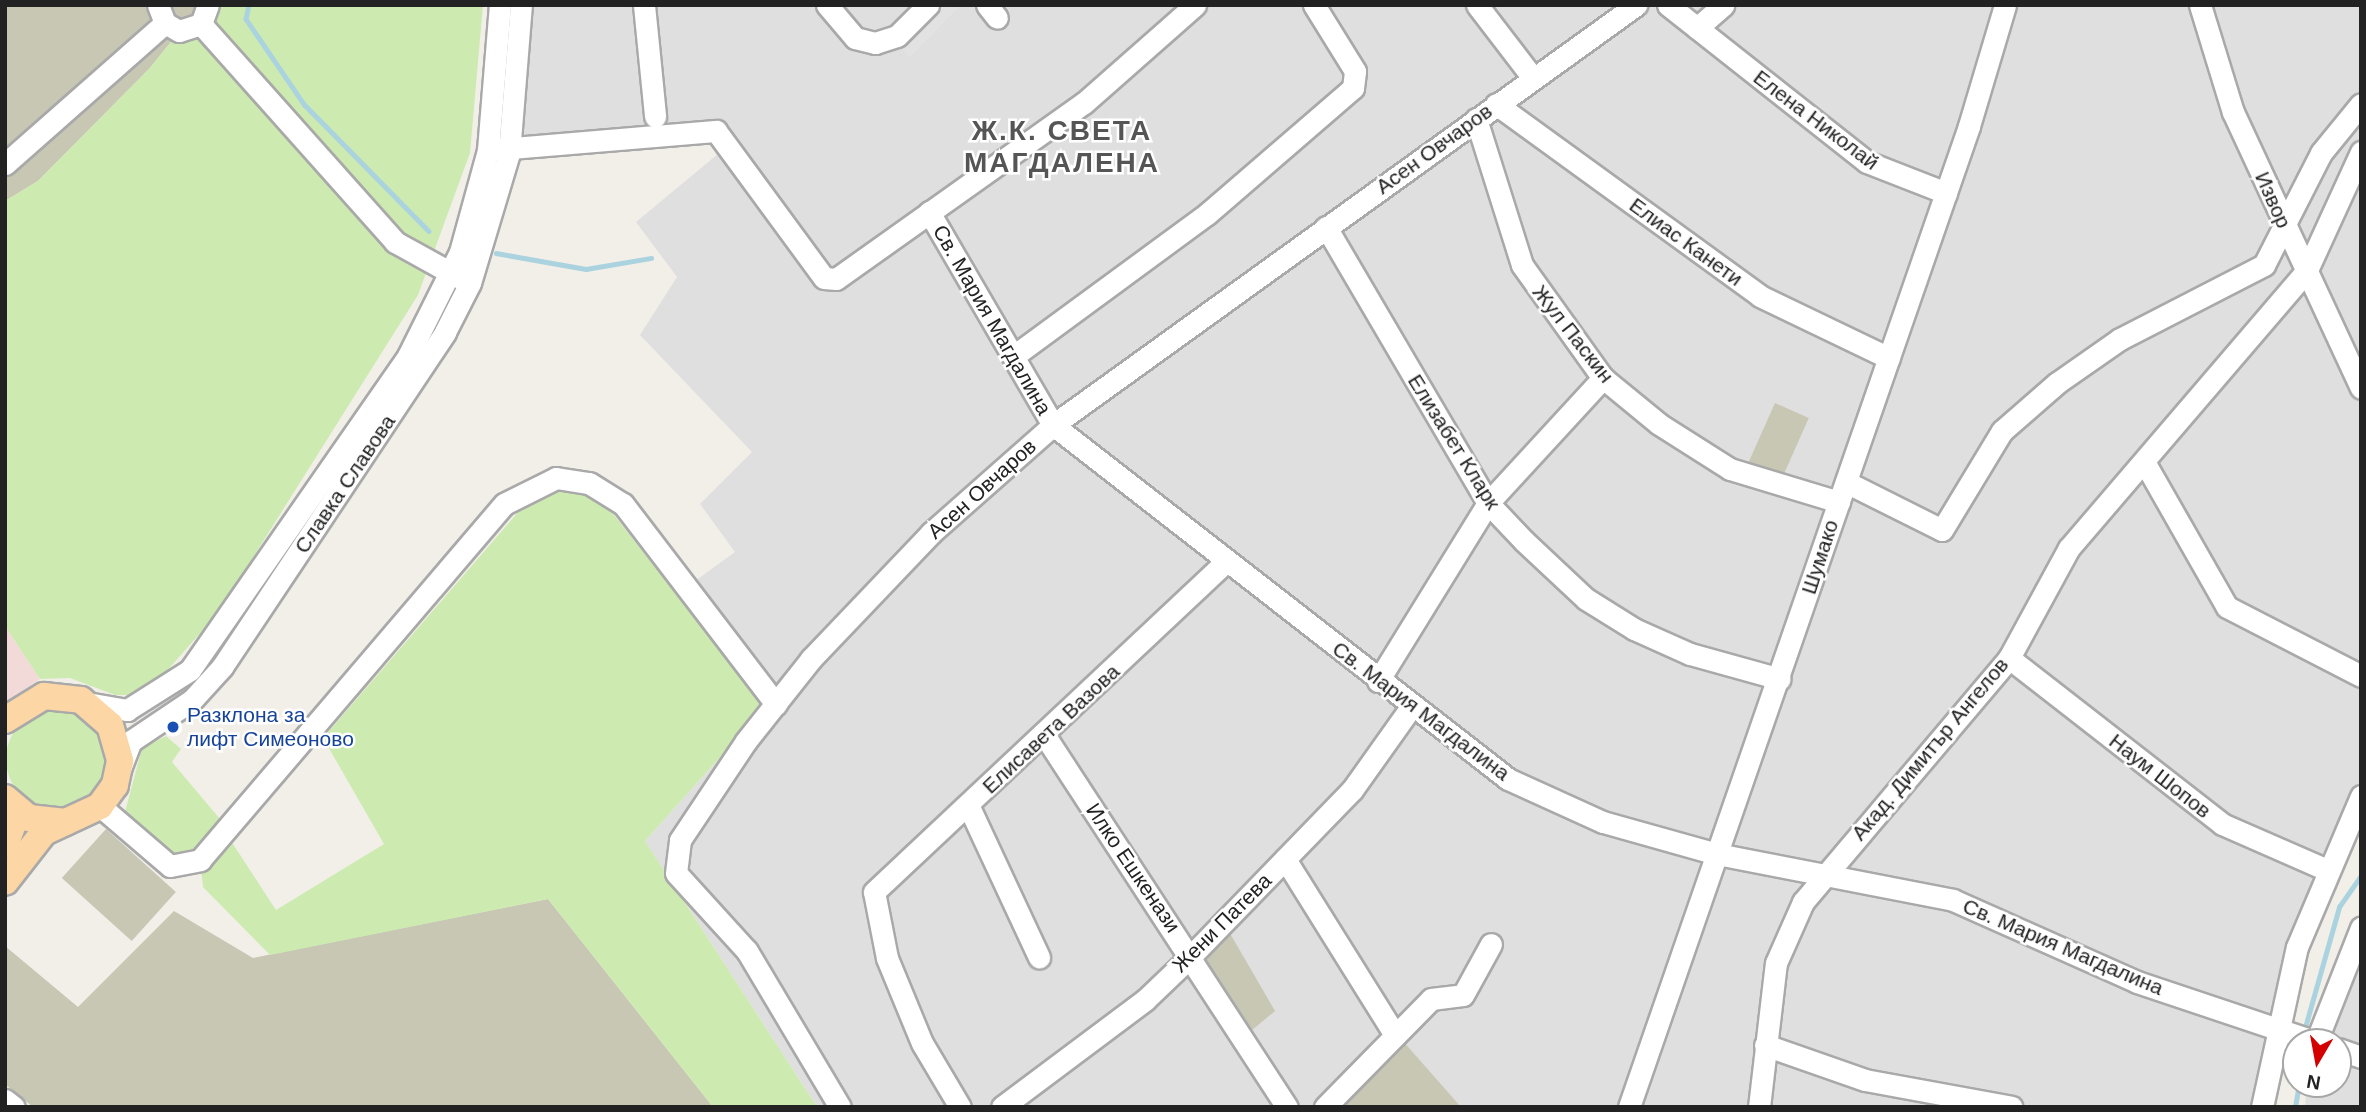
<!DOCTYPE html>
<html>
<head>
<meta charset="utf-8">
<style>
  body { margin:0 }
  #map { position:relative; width:2366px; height:1112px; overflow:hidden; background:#f2efe9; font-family:Helvetica,sans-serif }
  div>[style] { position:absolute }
  .residential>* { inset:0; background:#e0dfdf }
  .commercial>* { inset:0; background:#f2dad9 }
  .construction>* { inset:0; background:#c7c7b4; transform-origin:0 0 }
  .grass>* { inset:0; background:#cdebb0 }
  .round { border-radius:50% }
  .parking>* { inset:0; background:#e2e2e2 }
  .stream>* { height:4.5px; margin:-2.25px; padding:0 2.25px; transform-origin:2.25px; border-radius:2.25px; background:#aad3df }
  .roads { filter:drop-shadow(2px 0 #a9a9a9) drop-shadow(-2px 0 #a9a9a9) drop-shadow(0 2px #a9a9a9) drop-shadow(0 -2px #a9a9a9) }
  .minor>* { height:21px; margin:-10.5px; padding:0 10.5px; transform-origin:10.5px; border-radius:10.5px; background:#fff }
  .major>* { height:26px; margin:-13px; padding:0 13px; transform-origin:13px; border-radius:13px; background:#fcd6a4 }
  .dots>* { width:19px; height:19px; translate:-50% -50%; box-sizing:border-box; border:4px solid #fff; border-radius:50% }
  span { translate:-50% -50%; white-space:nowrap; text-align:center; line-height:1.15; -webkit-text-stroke:5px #fff; paint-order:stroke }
  .street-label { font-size:21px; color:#222 }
  .transit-label { font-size:21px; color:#164399 }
  .left { translate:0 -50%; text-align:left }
  .district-label { font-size:28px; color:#555; font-weight:700; letter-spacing:2px }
  .frame { position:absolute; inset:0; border:7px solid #222; pointer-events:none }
  .north { position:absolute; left:2282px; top:1028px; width:70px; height:70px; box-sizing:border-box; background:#fff; border:2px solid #a7a7a7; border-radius:50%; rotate:190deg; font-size:19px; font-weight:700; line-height:28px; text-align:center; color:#222 }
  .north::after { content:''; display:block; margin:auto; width:24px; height:32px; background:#d40000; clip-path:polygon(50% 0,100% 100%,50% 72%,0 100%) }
</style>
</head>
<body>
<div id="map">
  <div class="residential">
    <i style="clip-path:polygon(521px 5px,2361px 5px,2361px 820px,2334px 870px,2287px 1018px,2269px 1107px,817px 1107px,645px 841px,765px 707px,677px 594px,735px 552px,700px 504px,752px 452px,640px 335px,677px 277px,636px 222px,730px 144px,716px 131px,509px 153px)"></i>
    <i style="clip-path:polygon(2361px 909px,2361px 1107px,2305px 1107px,2307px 1084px,2338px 1084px,2338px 1042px,2310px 1042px)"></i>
  </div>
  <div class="commercial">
    <i style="clip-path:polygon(5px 626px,40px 679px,5px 703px)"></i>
  </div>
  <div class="construction">
    <i style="clip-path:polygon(5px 5px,201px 5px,149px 69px,38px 181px,5px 201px)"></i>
    <i style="left:1775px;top:403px;width:37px;height:71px;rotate:24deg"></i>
    <i style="left:106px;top:829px;width:94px;height:66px;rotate:42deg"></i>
    <i style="clip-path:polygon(548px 899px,713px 1107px,33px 1107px,5px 1084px,5px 946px,78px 1007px,174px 911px,253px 958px)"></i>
    <i style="clip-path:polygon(1228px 930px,1275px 1011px,1246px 1035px,1204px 964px)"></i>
    <i style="clip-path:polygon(1402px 1040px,1461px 1107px,1337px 1107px)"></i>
  </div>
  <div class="grass">
    <i style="clip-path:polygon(201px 5px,483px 5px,470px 153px,418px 295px,218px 613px,157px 682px,138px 695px,115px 695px,70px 678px,40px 679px,5px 626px,5px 201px,38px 181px,149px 69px)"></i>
    <i style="clip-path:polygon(549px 491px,581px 492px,607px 506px,765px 707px,645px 841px,817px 1107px,713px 1107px,548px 899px,270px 955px,203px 887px,201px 869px,229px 838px,276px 910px,384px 844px,323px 738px,519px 511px)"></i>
    <i class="round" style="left:6px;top:709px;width:100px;height:100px"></i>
    <i style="clip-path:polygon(166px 736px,181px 749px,172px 762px,220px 819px,186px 858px,173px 858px,125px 812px,142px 748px)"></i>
  </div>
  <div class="parking">
    <i style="clip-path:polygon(943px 5px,961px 5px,910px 57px,900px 46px)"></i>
  </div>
  <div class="stream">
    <i style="left:249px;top:5px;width:14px;rotate:102deg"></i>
    <i style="left:246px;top:19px;width:103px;rotate:55.7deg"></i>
    <i style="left:304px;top:104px;width:178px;rotate:45.5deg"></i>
    <i style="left:496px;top:253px;width:91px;rotate:10.1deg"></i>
    <i style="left:586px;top:269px;width:66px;rotate:-9.6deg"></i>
    <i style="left:2304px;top:1031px;width:129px;rotate:-74.2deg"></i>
    <i style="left:2339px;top:907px;width:39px;rotate:-55deg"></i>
    <i style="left:2295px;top:1107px;width:23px;rotate:-80deg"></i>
  </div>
  <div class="roads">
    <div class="minor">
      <i style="left:158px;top:5px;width:19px;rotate:69deg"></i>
      <i style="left:165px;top:23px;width:16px;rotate:30deg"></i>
      <i style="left:179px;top:31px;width:23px;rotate:-18deg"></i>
      <i style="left:201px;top:24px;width:20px;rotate:-70deg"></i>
      <i style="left:644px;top:5px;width:112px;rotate:84.3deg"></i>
      <i style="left:827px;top:5px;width:43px;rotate:49.7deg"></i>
      <i style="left:855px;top:38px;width:21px;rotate:14deg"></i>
      <i style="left:875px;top:43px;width:23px;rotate:-18deg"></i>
      <i style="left:897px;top:36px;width:44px;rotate:-45deg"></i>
      <i style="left:987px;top:5px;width:16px;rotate:52deg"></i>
      <i style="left:1477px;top:5px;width:92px;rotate:52.5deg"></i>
      <i style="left:1668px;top:5px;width:253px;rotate:38.3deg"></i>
      <i style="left:1867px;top:162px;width:85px;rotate:21.4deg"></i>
      <i style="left:2200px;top:5px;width:112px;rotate:72.9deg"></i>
      <i style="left:2233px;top:112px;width:304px;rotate:65.1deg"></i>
      <i style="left:201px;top:24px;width:292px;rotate:48.3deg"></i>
      <i style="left:395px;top:242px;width:77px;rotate:28.9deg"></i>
      <i style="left:1697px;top:28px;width:35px;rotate:-41deg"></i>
      <i style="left:1496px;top:104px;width:326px;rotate:36deg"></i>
      <i style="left:1760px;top:296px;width:143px;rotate:25.7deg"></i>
      <i style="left:1476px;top:119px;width:153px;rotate:72.5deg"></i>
      <i style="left:1522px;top:265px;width:139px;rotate:54.4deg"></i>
      <i style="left:1603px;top:378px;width:72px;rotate:39.4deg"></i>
      <i style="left:1659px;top:424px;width:84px;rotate:32.4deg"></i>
      <i style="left:1730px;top:469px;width:114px;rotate:16.8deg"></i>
      <i style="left:488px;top:150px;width:229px;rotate:-4.8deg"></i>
      <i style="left:716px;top:131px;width:182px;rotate:53.7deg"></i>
      <i style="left:824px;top:278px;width:12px;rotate:5deg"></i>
      <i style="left:836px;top:279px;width:304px;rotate:-35.4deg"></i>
      <i style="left:1084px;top:103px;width:148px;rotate:-41.4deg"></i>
      <i style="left:5px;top:164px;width:213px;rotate:-41.4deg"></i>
      <i style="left:929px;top:212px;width:246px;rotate:59.8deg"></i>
      <i style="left:1053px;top:425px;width:576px;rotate:37.88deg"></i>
      <i style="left:1508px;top:779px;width:104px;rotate:24.4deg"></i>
      <i style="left:1603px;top:822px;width:118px;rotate:15.7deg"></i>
      <i style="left:1717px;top:854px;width:240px;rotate:11deg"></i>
      <i style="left:1953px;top:900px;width:201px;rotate:24deg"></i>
      <i style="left:2137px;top:982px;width:189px;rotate:18.5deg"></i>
      <i style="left:1326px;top:227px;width:320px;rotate:59.6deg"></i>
      <i style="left:1488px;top:503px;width:52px;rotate:46.5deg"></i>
      <i style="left:1524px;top:541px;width:85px;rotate:43.1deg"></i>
      <i style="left:1586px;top:599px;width:57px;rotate:32deg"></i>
      <i style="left:1634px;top:629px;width:61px;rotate:24.1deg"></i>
      <i style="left:1690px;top:654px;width:93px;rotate:15.5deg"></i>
      <i style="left:1015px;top:355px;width:238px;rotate:-36.3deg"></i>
      <i style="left:1207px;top:214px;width:193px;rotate:-40.8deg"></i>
      <i style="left:1353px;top:88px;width:17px;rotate:-83deg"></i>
      <i style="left:1355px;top:71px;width:78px;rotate:-121.8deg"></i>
      <i style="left:2146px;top:465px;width:163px;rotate:60.3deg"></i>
      <i style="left:2227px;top:607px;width:151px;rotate:27.2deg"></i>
      <i style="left:1846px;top:482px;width:107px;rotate:26.6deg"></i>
      <i style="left:1942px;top:530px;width:116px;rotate:-58.8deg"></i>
      <i style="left:2002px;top:431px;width:73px;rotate:-41.1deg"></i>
      <i style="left:2057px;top:383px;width:77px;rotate:-34.9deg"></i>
      <i style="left:2120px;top:339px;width:162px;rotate:-27.2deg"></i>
      <i style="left:2264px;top:265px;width:126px;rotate:-63deg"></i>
      <i style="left:2321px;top:153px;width:63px;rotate:-50.8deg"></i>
      <i style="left:2009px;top:658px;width:270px;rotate:37.9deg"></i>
      <i style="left:2222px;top:824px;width:112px;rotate:23.6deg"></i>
      <i style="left:1378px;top:681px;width:209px;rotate:-58.3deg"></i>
      <i style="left:1488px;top:503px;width:170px;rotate:-47.4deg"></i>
      <i style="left:87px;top:703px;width:41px;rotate:9.9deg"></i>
      <i style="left:127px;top:710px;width:75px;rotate:-32.4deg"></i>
      <i style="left:190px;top:670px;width:382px;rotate:-55.2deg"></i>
      <i style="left:408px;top:356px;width:116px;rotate:-63.4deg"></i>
      <i style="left:460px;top:252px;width:106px;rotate:-74.6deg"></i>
      <i style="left:488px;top:150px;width:145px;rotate:-85.3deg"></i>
      <i style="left:1045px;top:736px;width:443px;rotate:56.9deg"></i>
      <i style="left:120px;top:769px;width:30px;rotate:-69deg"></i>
      <i style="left:131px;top:741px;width:73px;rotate:-33.9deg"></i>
      <i style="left:192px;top:700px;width:45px;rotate:-47.7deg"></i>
      <i style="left:222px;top:667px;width:402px;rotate:-56.3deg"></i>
      <i style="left:445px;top:332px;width:55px;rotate:-63deg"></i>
      <i style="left:470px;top:283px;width:136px;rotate:-73.3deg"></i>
      <i style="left:509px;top:153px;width:148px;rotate:-85.4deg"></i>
      <i style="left:100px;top:806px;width:92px;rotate:40.6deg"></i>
      <i style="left:170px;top:866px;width:31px;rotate:-11deg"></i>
      <i style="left:200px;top:860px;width:468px;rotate:-49.5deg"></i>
      <i style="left:504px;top:504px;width:58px;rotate:-26.6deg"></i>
      <i style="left:556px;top:478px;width:33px;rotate:9deg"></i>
      <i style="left:589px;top:483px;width:40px;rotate:32deg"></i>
      <i style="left:623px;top:504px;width:252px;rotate:52.6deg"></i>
      <i style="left:969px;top:807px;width:166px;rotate:65deg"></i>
      <i style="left:1285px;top:859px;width:208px;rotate:58deg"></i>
      <i style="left:2316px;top:1042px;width:123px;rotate:-68.5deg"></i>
      <i style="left:1765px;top:1045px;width:106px;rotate:19.3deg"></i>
      <i style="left:1865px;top:1080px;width:149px;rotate:10.4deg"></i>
      <i style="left:2338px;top:1049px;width:24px;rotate:19deg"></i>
      <i style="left:5px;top:1100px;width:11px;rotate:38deg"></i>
      <i style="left:840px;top:1107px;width:182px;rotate:-120.8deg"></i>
      <i style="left:747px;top:951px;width:105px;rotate:-132.3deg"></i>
      <i style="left:676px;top:873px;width:33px;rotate:-83deg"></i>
      <i style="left:680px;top:840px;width:119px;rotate:-56.3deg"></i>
      <i style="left:746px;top:741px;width:105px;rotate:-51.6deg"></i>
      <i style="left:811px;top:659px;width:174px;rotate:-46.4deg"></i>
      <i style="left:931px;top:533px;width:163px;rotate:-41.5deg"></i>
      <i style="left:1053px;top:425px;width:719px;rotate:-35.77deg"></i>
      <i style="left:960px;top:1107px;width:74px;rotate:-120.7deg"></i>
      <i style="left:922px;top:1043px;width:92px;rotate:-112.4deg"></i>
      <i style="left:887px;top:958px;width:67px;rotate:-101.1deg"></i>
      <i style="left:874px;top:892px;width:482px;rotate:-43.2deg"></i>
      <i style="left:1002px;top:1107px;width:179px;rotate:-36.8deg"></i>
      <i style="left:1145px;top:1000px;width:64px;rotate:-43.7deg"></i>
      <i style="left:1191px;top:956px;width:231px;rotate:-45.9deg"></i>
      <i style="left:1352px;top:790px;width:102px;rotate:-54.6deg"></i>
      <i style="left:1325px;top:1107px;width:151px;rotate:-45.5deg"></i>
      <i style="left:1431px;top:999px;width:32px;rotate:-7deg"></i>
      <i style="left:1463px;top:995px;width:58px;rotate:-61.2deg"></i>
      <i style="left:1629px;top:1107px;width:1038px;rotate:-70.88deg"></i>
      <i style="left:1969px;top:126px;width:126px;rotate:-73.4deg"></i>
      <i style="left:1759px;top:1107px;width:145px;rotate:-83.3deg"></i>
      <i style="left:1776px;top:963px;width:67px;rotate:-66.1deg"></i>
      <i style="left:1803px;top:902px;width:319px;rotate:-49.8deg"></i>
      <i style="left:2009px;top:658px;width:125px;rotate:-61.4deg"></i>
      <i style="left:2069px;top:548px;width:366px;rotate:-49.4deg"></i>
      <i style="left:2307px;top:270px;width:130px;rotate:-65.4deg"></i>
      <i style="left:2262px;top:1107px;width:164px;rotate:-77.7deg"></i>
      <i style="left:2297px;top:947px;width:164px;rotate:-67deg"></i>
    </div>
    <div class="major">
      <i style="left:5px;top:720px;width:46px;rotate:-31.6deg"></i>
      <i style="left:44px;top:696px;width:37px;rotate:6deg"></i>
      <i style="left:81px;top:700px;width:38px;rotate:41deg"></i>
      <i style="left:110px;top:725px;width:37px;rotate:74deg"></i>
      <i style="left:120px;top:761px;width:25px;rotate:102deg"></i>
      <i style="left:115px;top:785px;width:26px;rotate:126deg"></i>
      <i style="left:100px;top:806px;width:62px;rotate:155.1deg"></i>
      <i style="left:44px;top:832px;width:63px;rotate:128deg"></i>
      <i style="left:5px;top:798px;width:31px;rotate:40deg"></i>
      <i style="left:29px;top:818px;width:37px;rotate:6deg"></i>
      <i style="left:5px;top:845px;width:22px;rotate:-69deg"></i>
      <i style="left:13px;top:824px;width:21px;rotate:-101deg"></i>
    </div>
  </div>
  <div class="dots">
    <i style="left:173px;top:727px;background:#1a4fb4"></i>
  </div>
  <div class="street-label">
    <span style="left:1816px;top:120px;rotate:37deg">Елена Николай</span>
    <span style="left:1434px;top:149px;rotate:-36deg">Асен Овчаров</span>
    <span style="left:2273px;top:200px;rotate:66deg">Извор</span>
    <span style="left:1686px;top:242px;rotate:36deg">Елиас Канети</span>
    <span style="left:992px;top:320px;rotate:60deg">Св. Мария Магдалина</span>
    <span style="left:1573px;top:334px;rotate:52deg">Жул Паскин</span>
    <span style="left:1454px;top:442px;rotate:58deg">Елизабет Кларк</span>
    <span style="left:345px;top:484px;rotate:-56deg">Славка Славова</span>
    <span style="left:982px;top:489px;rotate:-42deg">Асен Овчаров</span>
    <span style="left:1820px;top:557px;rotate:-72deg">Шумако</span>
    <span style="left:1421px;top:711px;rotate:37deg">Св. Мария Магдалина</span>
    <span style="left:1051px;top:729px;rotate:-43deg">Елисавета Вазова</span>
    <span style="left:1930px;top:749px;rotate:-50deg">Акад. Димитър Ангелов</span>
    <span style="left:2160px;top:776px;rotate:38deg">Наум Шопов</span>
    <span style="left:1133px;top:868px;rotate:56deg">Илко Ешкенази</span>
    <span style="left:1222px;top:923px;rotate:-45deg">Жени Патева</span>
    <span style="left:2063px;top:947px;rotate:23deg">Св. Мария Магдалина</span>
  </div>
  <div class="transit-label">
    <span class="left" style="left:187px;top:727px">Разклона за<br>лифт Симеоново</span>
  </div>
  <div class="district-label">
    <span style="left:1062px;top:147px">Ж.К. СВЕТА<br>МАГДАЛЕНА</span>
  </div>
  <div class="frame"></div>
  <div class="north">N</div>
</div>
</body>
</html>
